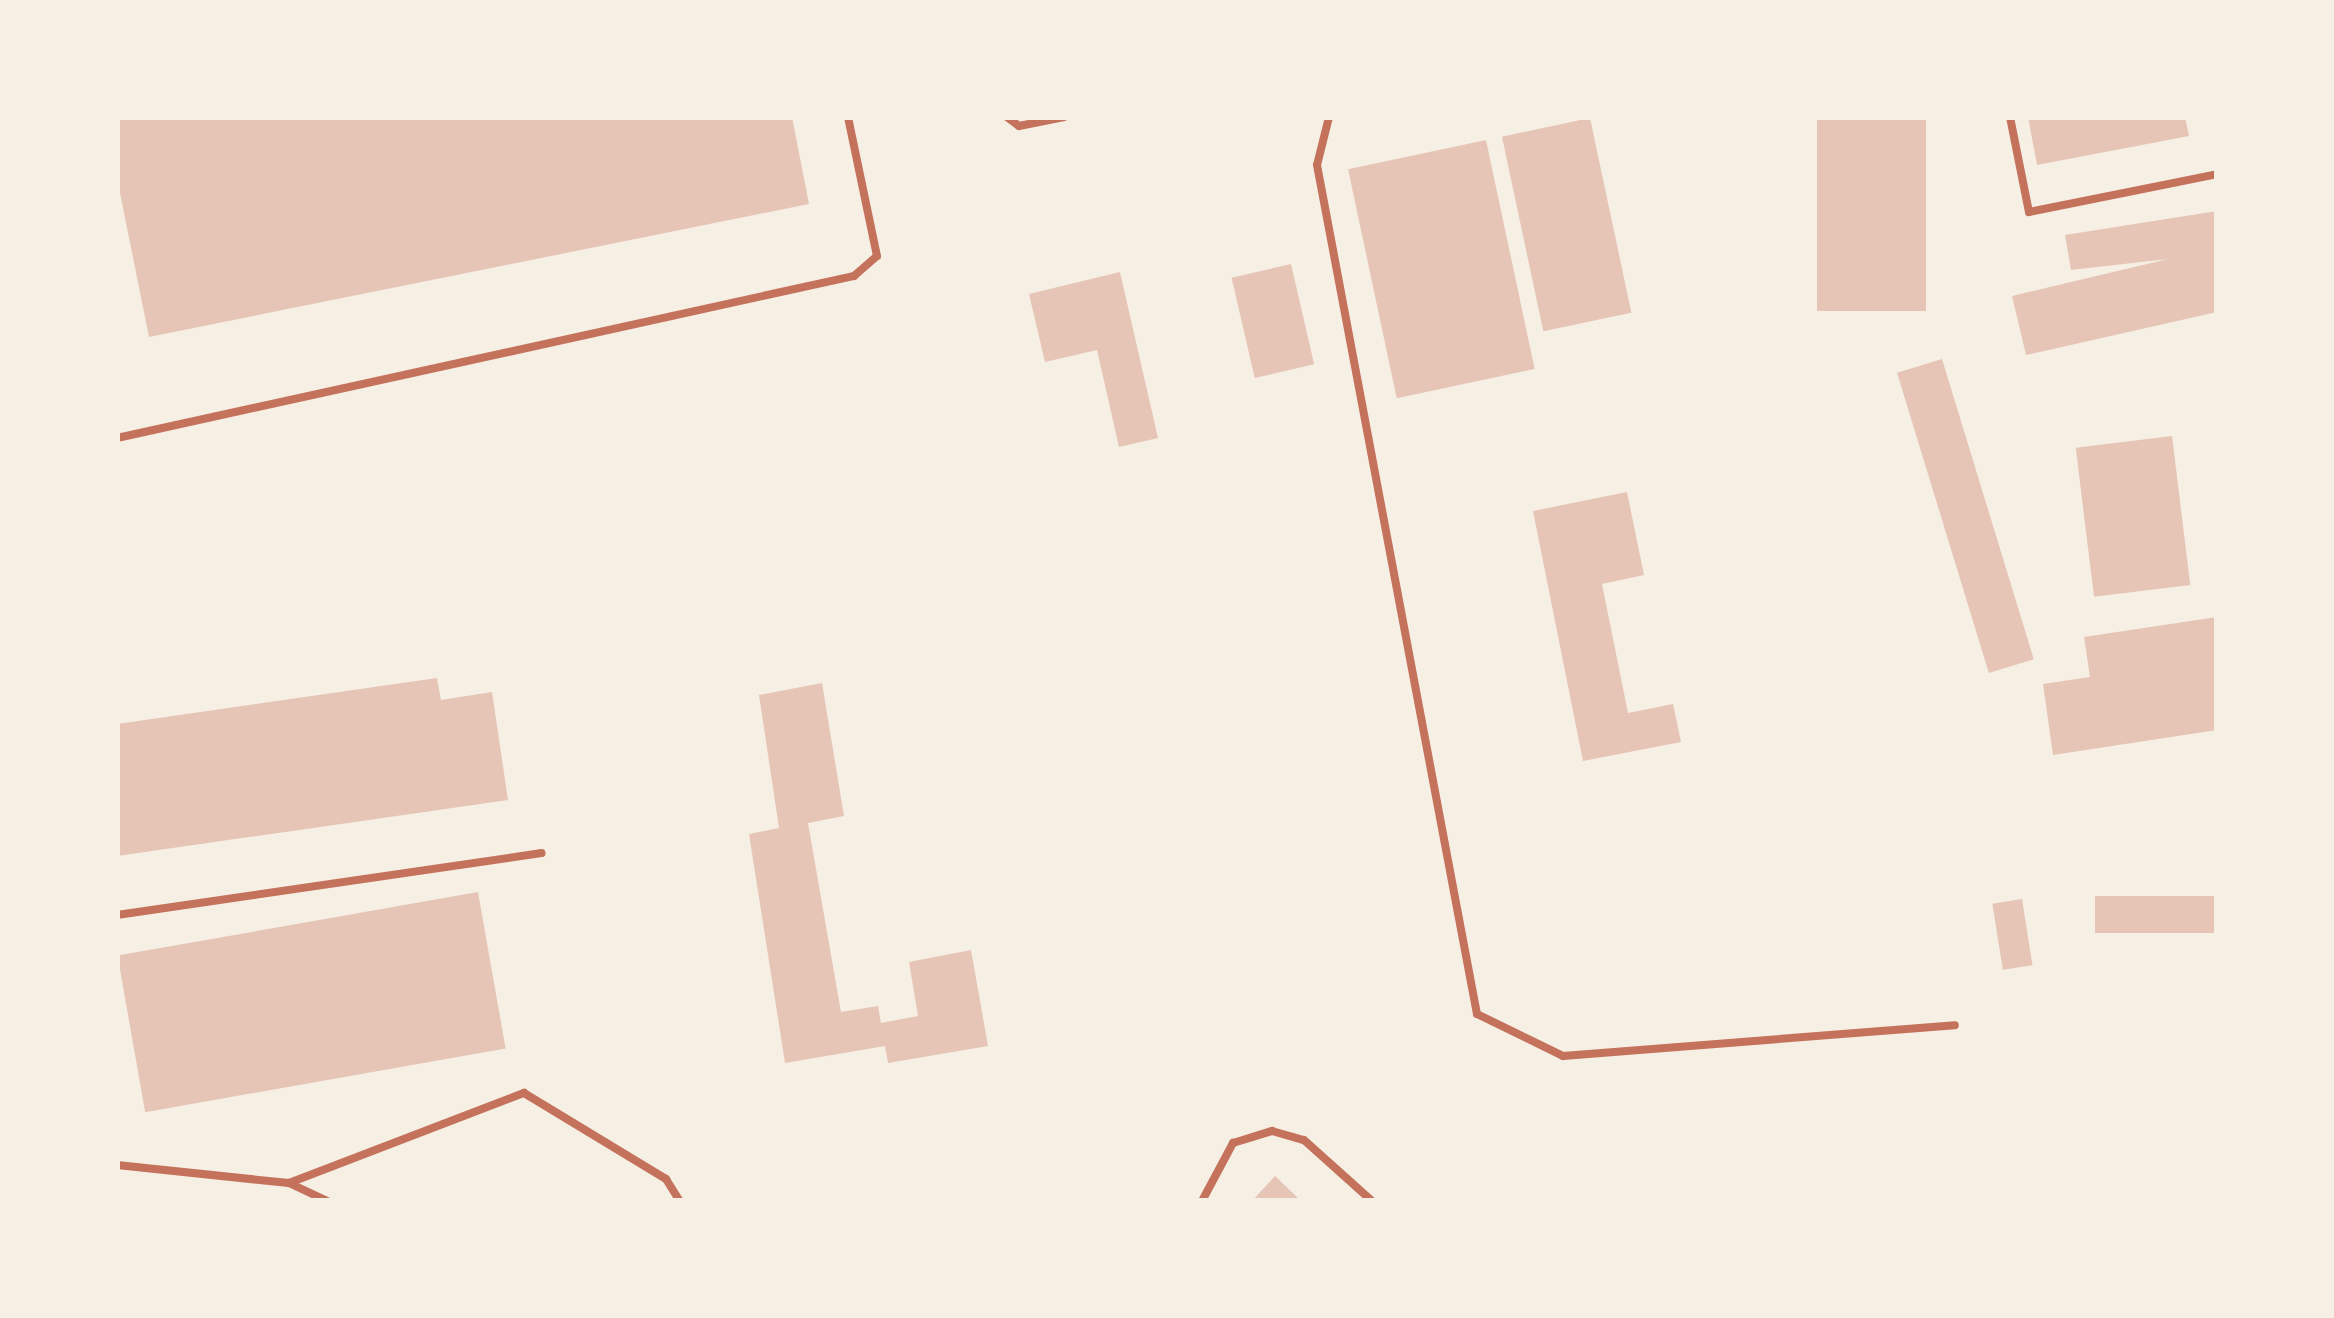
<!DOCTYPE html>
<html>
<head>
<meta charset="utf-8">
<style>
  body { margin:0 }
  #map { position:relative; width:2334px; height:1318px; overflow:hidden; background:#f6efe4; font-family:Raleway,sans-serif }
  div>[style] { position:absolute }
  .building>* { inset:0; background:#e6c5b7; transform-origin:0 0 }
  .service>* { height:8px; margin:-4px; padding:0 4px; transform-origin:4px; border-radius:4px; background:#c5725c }
  span { translate:-50% -50%; white-space:nowrap; text-align:center; line-height:1.15; -webkit-text-stroke:9px #f6efe4; paint-order:stroke }
  .frame { position:absolute; inset:0; border:120px solid #f6efe4; pointer-events:none }
</style>
</head>
<body>
<div id="map">
  <div class="building">
    <i style="clip-path:polygon(117px 117px,792px 117px,809px 204px,149px 337px,117px 178px)"></i>
    <i style="left:1817px;top:117px;width:109px;height:194px"></i>
    <i style="clip-path:polygon(2028px 117px,2185px 117px,2189px 136px,2037px 165px)"></i>
    <i style="left:1590px;top:118px;width:199px;height:90px;rotate:78deg"></i>
    <i style="left:1486px;top:140px;width:234px;height:141px;rotate:78deg"></i>
    <i style="clip-path:polygon(2217px 211px,2217px 312px,2026px 355px,2012px 296px,2168px 259px,2071px 270px,2065px 235px)"></i>
    <i style="left:1291px;top:264px;width:103px;height:61px;rotate:77deg"></i>
    <i style="clip-path:polygon(1120px 272px,1158px 438px,1119px 447px,1097px 350px,1045px 362px,1029px 294px)"></i>
    <i style="left:1942px;top:359px;width:314px;height:47px;rotate:73deg"></i>
    <i style="left:2172px;top:436px;width:150px;height:97px;rotate:83deg"></i>
    <i style="clip-path:polygon(1627px 492px,1644px 575px,1602px 584px,1628px 713px,1673px 704px,1681px 742px,1583px 761px,1533px 511px)"></i>
    <i style="clip-path:polygon(2217px 617px,2217px 730px,2053px 755px,2043px 684px,2090px 677px,2084px 637px)"></i>
    <i style="clip-path:polygon(437px 678px,441px 700px,492px 692px,508px 800px,117px 856px,117px 724px)"></i>
    <i style="clip-path:polygon(822px 683px,844px 816px,808px 823px,841px 1012px,878px 1006px,881px 1023px,918px 1016px,909px 962px,971px 950px,988px 1046px,888px 1063px,885px 1046px,785px 1063px,749px 834px,779px 828px,759px 695px)"></i>
    <i style="left:478px;top:892px;width:159px;height:366px;rotate:80deg"></i>
    <i style="left:2217px;top:896px;width:37px;height:122px;rotate:90deg"></i>
    <i style="left:2022px;top:899px;width:67px;height:30px;rotate:81deg"></i>
    <i style="clip-path:polygon(1275px 1176px,1301px 1201px,1252px 1201px)"></i>
  </div>
  <div class="service">
    <i style="left:1007px;top:117px;width:15px;rotate:37deg"></i>
    <i style="left:1019px;top:126px;width:46px;rotate:-11.3deg"></i>
    <i style="left:1329px;top:117px;width:49px;rotate:104deg"></i>
    <i style="left:1317px;top:165px;width:864px;rotate:79.33deg"></i>
    <i style="left:1477px;top:1014px;width:96px;rotate:26deg"></i>
    <i style="left:1563px;top:1056px;width:393px;rotate:-4.5deg"></i>
    <i style="left:2010px;top:117px;width:97px;rotate:78.7deg"></i>
    <i style="left:2029px;top:212px;width:192px;rotate:-11.4deg"></i>
    <i style="left:117px;top:438px;width:755px;rotate:-12.4deg"></i>
    <i style="left:854px;top:276px;width:30px;rotate:-41deg"></i>
    <i style="left:877px;top:256px;width:142px;rotate:-101.8deg"></i>
    <i style="left:117px;top:915px;width:429px;rotate:-8.3deg"></i>
    <i style="left:117px;top:1165px;width:173px;rotate:6deg"></i>
    <i style="left:289px;top:1183px;width:42px;rotate:25.3deg"></i>
    <i style="left:289px;top:1183px;width:252px;rotate:-21deg"></i>
    <i style="left:524px;top:1093px;width:166px;rotate:31.2deg"></i>
    <i style="left:666px;top:1179px;width:26px;rotate:58deg"></i>
    <i style="left:1202px;top:1201px;width:66px;rotate:-61.9deg"></i>
    <i style="left:1233px;top:1143px;width:41px;rotate:-17.1deg"></i>
    <i style="left:1272px;top:1131px;width:33px;rotate:16deg"></i>
    <i style="left:1304px;top:1140px;width:91px;rotate:41.9deg"></i>
  </div>
  <div class="frame"></div>
</div>
</body>
</html>
